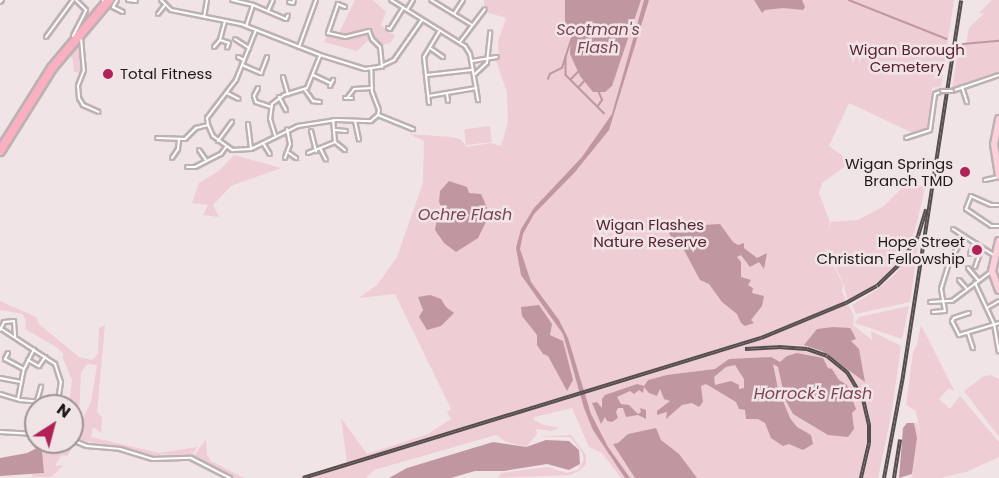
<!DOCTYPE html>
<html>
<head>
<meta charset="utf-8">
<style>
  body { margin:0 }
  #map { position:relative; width:999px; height:478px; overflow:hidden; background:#f1e4e6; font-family:Poppins,sans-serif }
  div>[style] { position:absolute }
  .green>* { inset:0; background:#efcdd4; transform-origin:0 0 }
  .water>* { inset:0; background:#c097a0 }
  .stream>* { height:1.5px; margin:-0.75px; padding:0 0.75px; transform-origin:0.75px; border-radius:0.75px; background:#c097a0 }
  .roads { filter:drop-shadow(2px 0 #bdb1b3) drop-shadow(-2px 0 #bdb1b3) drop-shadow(0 2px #bdb1b3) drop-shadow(0 -2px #bdb1b3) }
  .street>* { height:2px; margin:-1px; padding:0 1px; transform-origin:1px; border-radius:1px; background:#fff }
  .primary>* { height:6px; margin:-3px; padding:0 3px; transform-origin:3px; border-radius:3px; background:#fcd0da }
  .highway>* { height:8px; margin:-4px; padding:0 4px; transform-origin:4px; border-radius:4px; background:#fab0c1 }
  .rail>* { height:4px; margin-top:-2px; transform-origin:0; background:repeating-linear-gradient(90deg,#f1e4e6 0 4.5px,#554e4f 0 9px); box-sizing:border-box; border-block:2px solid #554e4f }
  .bridges { filter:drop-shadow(2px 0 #bdb1b3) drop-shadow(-2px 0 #bdb1b3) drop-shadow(0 2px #bdb1b3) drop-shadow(0 -2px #bdb1b3) }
  .street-bridge>* { height:2px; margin:-1px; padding:0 1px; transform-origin:1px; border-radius:1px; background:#fff }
  .dots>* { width:16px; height:16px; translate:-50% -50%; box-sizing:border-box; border:3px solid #f1e4e6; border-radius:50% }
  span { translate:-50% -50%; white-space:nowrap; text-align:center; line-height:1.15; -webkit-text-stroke:5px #f1e4e6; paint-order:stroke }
  .park-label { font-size:15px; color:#562130 }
  .poi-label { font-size:15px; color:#1e191a }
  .left { translate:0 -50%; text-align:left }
  .right { translate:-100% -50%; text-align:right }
  .water-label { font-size:16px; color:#7d4352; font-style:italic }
  .north { position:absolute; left:24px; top:394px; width:60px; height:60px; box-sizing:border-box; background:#f1e4e6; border:2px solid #9d9394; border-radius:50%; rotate:36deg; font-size:16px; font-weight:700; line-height:24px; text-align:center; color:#1e191a }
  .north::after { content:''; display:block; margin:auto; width:21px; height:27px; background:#b02158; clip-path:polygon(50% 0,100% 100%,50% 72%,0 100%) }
</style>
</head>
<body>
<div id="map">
  <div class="green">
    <i style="clip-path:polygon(355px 0,373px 0,386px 12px,381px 25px,395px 36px,390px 43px,381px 45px,373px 36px,357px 51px,324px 42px,327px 36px,337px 37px)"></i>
    <i style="clip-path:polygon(484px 0,954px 0,941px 86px,932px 88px,929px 129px,915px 134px,849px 103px,829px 146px,851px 162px,822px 183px,819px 193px,830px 222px,827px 234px,831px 222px,858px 220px,884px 206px,912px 178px,917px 180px,917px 185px,925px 188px,915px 230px,903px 258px,881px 282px,870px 290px,848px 301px,844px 286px,831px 256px,824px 245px,843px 285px,842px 292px,854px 316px,853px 325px,872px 340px,871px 331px,901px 346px,891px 416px,878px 478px,863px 478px,869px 455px,871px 429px,868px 408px,858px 386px,856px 387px,866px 411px,868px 435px,859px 478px,621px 478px,602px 453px,589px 447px,572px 408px,534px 417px,534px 420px,544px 425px,560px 428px,551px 431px,536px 429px,537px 434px,526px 447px,506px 442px,496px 435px,374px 470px,366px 478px,299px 478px,347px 462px,341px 418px,367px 454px,428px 434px,451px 419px,447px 412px,451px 409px,395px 294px,359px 298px,377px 285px,397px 257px,423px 183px,424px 141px,409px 134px,451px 137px,460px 139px,467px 147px,491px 143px,501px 146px,508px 122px,507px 92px,496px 61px,499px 60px,498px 41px,506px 18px,489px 13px,484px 6px)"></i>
    <i style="clip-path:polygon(992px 0,999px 0,999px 72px,952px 89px,959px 44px,966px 45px,969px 28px,985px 12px,978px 14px)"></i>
    <i style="clip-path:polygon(79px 40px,81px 43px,82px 73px,74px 72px,73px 59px,69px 56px,70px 47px)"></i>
    <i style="left:490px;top:126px;width:16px;height:26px;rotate:83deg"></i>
    <i style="clip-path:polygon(234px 155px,281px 168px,231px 186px,213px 205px,219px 217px,203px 215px,208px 205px,192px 203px,199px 183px,220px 170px)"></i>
    <i style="clip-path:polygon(919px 239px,910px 302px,856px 314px,852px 305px,878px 289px,895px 274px,910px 257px)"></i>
    <i style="clip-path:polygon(0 301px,36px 317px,39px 324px,79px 357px,92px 360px,98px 354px,99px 328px,105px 325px,97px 412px,102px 417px,101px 433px,93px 427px,91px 437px,159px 453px,197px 447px,192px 456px,161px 454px,160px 457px,154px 458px,79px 439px,72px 432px,72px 421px,84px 416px,91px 402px,97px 365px,87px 364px,81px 373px,79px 415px,72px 419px,72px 406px,69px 406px,72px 380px,62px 356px,64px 355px,58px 348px,25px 329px,26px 322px,23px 314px,0 310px)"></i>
    <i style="clip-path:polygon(909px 306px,902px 339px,855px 323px,859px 317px)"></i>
    <i style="clip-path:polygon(921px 325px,955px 392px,949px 388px,939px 399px,950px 409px,960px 396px,999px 442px,999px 457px,966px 472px,940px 478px,912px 478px,917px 438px,914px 423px,917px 423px,921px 438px,916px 411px,906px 405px,913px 352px,917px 344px)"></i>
    <i style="clip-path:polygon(990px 375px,999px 379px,999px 437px,964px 391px,984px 376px)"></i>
    <i style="clip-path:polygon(571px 435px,586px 455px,586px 464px,579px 471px,570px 475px,498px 478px,501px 473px,548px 467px,566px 473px,578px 470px,584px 459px,582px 452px,570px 437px,536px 437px)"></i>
    <i style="clip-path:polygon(206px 439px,207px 455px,211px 461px,244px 478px,232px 478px,193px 457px)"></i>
    <i style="clip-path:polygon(43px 442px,71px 442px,73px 447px,67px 456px,62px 455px,58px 460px,55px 466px,64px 465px,51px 477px,32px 477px,32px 474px,44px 473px,37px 448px,34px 449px,32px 444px)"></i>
  </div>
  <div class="water">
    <i style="clip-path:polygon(565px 0,641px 0,612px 86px,605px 92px,593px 92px,580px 76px,570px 54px,571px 34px,565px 22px)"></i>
    <i style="clip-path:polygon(644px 0,649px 0,609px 130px,575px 172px,534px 214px,523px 234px,520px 249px,531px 282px,559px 320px,568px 338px,591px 414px,608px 447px,630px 478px,625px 478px,593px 430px,584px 408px,563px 334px,521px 275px,516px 248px,521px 229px,534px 208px,582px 157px,612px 114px)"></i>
    <i style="clip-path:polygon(754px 0,802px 0,805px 7px,803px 10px,783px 8px,765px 10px,762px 13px)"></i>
    <i style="clip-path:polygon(449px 181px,467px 187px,469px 193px,481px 194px,488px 210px,487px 220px,478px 238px,456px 252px,444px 243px,435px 230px,438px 214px,443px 211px,439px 202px,440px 191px)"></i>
    <i style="clip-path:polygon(695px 220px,702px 225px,720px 224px,733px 242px,738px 245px,744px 243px,744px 248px,757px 258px,767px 253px,764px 269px,759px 262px,750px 267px,741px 255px,737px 257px,741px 262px,741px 277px,751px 280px,748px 285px,753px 288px,752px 293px,764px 296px,762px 306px,751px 320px,754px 323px,745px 326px,741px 323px,737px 314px,722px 302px,709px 284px,700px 280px,684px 250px,673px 241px,669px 233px,672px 226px)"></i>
    <i style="clip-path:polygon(430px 295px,441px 299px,446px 307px,454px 313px,441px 326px,427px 330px,419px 317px,423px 310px,418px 297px)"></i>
    <i style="clip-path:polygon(539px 305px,552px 324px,550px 335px,563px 341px,573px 380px,567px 391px,548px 356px,543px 354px,537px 345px,537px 335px,522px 316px,521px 307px)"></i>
    <i style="clip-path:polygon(833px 327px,850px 328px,852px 331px,856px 339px,851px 341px,859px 349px,865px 382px,822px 351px,804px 345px,817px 329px)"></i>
    <i style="clip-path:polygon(evenodd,797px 353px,823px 358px,828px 368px,832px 369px,839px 380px,847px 385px,856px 409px,852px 413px,854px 429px,848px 437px,828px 435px,793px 414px,785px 399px,778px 367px,773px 364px,778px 389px,790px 418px,797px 427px,811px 435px,813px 444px,803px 450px,789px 444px,783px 446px,771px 438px,765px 423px,758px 419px,746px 419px,745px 410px,739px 409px,736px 402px,706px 384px,701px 386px,703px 402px,699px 407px,692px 403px,682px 405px,666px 419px,667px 412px,657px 415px,657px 411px,670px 401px,664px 399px,660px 389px,657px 396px,649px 393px,644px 387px,643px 393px,639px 390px,634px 394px,630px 391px,617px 397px,621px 404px,629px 405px,638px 414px,641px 412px,640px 408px,646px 410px,646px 419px,638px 415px,626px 417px,623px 408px,618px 408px,616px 412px,618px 418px,612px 422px,607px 421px,605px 417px,601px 424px,592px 403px,597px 402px,602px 408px,602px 399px,605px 395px,637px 384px,644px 386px,648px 380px,667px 375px,715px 369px,729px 359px,771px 357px,780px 362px,787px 356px,797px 353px,735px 365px,744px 379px,744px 388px,739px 389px,739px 385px,731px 381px,715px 385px,714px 377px,726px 367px,735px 365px)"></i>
    <i style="clip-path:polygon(907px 423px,914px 423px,917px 438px,912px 474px,899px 478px,903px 428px)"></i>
    <i style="clip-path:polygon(656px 428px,661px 440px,679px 454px,697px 478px,635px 478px,613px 444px,618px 443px,628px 434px)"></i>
    <i style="clip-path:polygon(546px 440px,569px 441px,579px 450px,580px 464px,569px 470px,547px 464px,504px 471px,475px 471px,451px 478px,389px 478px,407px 468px,493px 442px,526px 447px)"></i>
    <i style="clip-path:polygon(37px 448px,42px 451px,44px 473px,0 476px,0 458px,27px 453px)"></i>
  </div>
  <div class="stream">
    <i style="left:849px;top:0;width:105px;rotate:21.7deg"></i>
    <i style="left:963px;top:44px;width:36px;rotate:-5deg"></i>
    <i style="left:566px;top:57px;width:18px;rotate:90deg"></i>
    <i style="left:566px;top:75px;width:54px;rotate:45deg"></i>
    <i style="left:548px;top:79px;width:5px;rotate:-68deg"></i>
    <i style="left:550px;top:74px;width:13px;rotate:-27deg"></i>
    <i style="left:562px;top:68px;width:29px;rotate:-72deg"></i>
    <i style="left:571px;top:79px;width:10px;rotate:-45deg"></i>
    <i style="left:579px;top:87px;width:9px;rotate:-49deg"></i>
    <i style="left:598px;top:106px;width:7px;rotate:-56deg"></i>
    <i style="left:602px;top:100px;width:8px;rotate:-113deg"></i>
  </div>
  <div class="roads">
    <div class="street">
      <i style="left:128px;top:0;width:8px;rotate:7deg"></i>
      <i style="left:161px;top:0;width:14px;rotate:45deg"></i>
      <i style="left:171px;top:10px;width:71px;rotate:11.3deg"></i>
      <i style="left:241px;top:24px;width:85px;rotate:21.4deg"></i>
      <i style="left:320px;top:55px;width:47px;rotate:17.3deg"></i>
      <i style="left:365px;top:69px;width:14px;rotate:-8deg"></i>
      <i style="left:379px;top:67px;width:17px;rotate:-25deg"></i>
      <i style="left:394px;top:60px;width:49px;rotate:-55deg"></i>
      <i style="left:232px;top:0;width:22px;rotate:13deg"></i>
      <i style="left:253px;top:5px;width:22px;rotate:108deg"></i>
      <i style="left:391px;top:0;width:87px;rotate:31.9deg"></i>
      <i style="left:465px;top:46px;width:9px;rotate:58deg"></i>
      <i style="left:470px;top:54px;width:47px;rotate:80.1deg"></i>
      <i style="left:431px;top:0;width:48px;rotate:31.4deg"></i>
      <i style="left:103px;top:1px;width:1px;rotate:-90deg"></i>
      <i style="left:0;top:2px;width:3px;rotate:-45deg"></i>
      <i style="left:289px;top:2px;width:4px;rotate:14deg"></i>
      <i style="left:293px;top:3px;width:3px;rotate:-72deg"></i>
      <i style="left:253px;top:5px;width:36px;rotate:23deg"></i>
      <i style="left:286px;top:19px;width:4px;rotate:-63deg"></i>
      <i style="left:113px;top:7px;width:11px;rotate:27deg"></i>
      <i style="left:113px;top:7px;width:8px;rotate:-60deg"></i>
      <i style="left:345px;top:7px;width:8px;rotate:-157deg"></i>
      <i style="left:338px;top:4px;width:31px;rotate:109deg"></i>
      <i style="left:328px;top:33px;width:17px;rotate:13deg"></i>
      <i style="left:345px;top:37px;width:25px;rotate:-14deg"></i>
      <i style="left:369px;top:31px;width:9px;rotate:69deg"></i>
      <i style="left:372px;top:39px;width:11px;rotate:45deg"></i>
      <i style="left:380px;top:47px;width:20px;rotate:84deg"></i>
      <i style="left:407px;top:10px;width:12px;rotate:-59deg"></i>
      <i style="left:268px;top:11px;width:12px;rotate:-66deg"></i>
      <i style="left:158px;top:14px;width:11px;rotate:-52deg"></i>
      <i style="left:454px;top:14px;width:17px;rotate:-57deg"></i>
      <i style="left:204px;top:17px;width:17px;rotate:-80deg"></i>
      <i style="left:225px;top:21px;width:20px;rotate:105deg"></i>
      <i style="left:220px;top:40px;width:9px;rotate:18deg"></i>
      <i style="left:229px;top:43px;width:5px;rotate:112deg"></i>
      <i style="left:388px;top:28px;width:2px;rotate:27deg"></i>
      <i style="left:390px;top:29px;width:25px;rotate:-58deg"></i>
      <i style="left:256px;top:30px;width:54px;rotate:111.8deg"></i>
      <i style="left:236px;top:80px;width:48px;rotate:127.3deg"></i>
      <i style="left:207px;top:118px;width:7px;rotate:82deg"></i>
      <i style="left:208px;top:125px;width:12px;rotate:66deg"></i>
      <i style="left:213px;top:136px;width:24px;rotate:36deg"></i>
      <i style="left:232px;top:150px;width:19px;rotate:-3deg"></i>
      <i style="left:251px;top:149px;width:52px;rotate:-26.1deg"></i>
      <i style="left:298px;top:126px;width:39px;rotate:-9deg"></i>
      <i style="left:337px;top:120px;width:34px;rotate:2deg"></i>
      <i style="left:371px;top:121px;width:9px;rotate:-41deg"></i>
      <i style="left:378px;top:115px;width:5px;rotate:-79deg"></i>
      <i style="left:379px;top:110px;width:19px;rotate:-111deg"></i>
      <i style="left:372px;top:92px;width:23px;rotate:-92deg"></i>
      <i style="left:73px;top:36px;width:29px;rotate:-63deg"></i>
      <i style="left:86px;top:10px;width:14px;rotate:-135deg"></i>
      <i style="left:46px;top:37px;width:46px;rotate:-53.9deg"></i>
      <i style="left:81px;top:38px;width:32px;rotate:85deg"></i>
      <i style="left:84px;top:70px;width:17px;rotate:111deg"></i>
      <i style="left:78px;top:86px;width:12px;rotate:85deg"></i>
      <i style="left:79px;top:98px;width:8px;rotate:60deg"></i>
      <i style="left:83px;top:105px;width:17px;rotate:24deg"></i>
      <i style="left:235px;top:39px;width:17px;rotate:33deg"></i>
      <i style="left:460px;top:42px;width:41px;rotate:-52.9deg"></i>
      <i style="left:214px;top:47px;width:9px;rotate:-49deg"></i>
      <i style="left:299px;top:47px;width:50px;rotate:-70.1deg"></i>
      <i style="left:430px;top:48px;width:16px;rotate:35deg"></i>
      <i style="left:238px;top:57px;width:7px;rotate:27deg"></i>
      <i style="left:472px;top:61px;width:25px;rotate:-9deg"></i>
      <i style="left:242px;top:65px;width:21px;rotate:23deg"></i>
      <i style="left:261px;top:73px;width:17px;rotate:-69deg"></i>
      <i style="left:475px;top:74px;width:16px;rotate:-43deg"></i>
      <i style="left:487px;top:63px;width:31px;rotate:-84deg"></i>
      <i style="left:313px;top:75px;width:19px;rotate:25deg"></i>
      <i style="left:427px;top:75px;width:45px;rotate:-6.3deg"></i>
      <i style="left:283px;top:77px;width:18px;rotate:74deg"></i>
      <i style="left:330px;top:86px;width:7px;rotate:-63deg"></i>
      <i style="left:962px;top:87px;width:16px;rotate:72deg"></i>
      <i style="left:258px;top:88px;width:9px;rotate:117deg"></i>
      <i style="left:254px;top:96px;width:6px;rotate:72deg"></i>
      <i style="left:256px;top:102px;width:16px;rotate:18deg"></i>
      <i style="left:305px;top:90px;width:14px;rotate:54deg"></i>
      <i style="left:313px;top:101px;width:7px;rotate:8deg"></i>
      <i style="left:952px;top:91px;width:50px;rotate:-18.8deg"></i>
      <i style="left:227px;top:93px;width:13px;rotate:27deg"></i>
      <i style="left:447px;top:93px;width:8px;rotate:83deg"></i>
      <i style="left:429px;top:96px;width:48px;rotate:-9.7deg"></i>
      <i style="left:279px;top:97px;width:15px;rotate:62deg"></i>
      <i style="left:348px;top:97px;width:10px;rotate:-53deg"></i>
      <i style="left:354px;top:89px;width:18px;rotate:-3deg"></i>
      <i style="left:345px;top:98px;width:7px"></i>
      <i style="left:429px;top:103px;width:46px;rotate:-96.2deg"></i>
      <i style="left:424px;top:57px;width:31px;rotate:-59deg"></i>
      <i style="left:378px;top:115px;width:38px;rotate:22deg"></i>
      <i style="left:355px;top:121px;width:19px;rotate:78deg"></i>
      <i style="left:248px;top:124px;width:25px;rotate:83deg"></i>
      <i style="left:335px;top:130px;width:11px;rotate:5deg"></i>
      <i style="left:311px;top:131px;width:21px;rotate:76deg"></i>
      <i style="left:275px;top:135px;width:17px;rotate:-107deg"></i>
      <i style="left:270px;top:119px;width:15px;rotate:-82deg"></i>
      <i style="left:272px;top:104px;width:15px;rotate:-37deg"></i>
      <i style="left:284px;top:95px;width:24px;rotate:-17deg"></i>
      <i style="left:307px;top:88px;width:35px;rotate:-68deg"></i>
      <i style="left:157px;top:138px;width:28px;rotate:2deg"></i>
      <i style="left:185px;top:139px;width:16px;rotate:-45deg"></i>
      <i style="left:196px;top:128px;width:12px;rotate:-14deg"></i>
      <i style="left:906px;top:138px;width:25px;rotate:-18deg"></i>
      <i style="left:930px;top:130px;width:36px;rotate:-82deg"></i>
      <i style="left:935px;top:94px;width:8px;rotate:-23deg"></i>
      <i style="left:218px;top:141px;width:24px;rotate:-54deg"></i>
      <i style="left:335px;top:142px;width:13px;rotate:39deg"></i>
      <i style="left:263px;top:143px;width:13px;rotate:58deg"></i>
      <i style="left:320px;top:148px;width:13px;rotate:63deg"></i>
      <i style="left:199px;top:150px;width:12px;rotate:55deg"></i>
      <i style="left:289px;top:153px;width:9px;rotate:36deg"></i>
      <i style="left:308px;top:153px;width:29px;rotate:-22deg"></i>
      <i style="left:335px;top:142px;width:22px;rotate:-95deg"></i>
      <i style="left:172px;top:158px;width:11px;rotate:-56deg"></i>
      <i style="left:178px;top:149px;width:10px;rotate:-84deg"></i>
      <i style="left:285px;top:158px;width:15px;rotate:-70deg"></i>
      <i style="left:290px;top:144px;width:15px;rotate:-101deg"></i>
      <i style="left:187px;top:167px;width:8px"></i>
      <i style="left:195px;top:167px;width:29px;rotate:-27deg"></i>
      <i style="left:221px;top:154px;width:9px;rotate:-54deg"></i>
      <i style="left:985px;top:180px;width:14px;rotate:-12deg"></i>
      <i style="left:998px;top:205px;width:7px;rotate:180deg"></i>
      <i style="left:991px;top:205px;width:22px;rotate:-156deg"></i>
      <i style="left:971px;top:196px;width:14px;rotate:111deg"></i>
      <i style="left:966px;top:209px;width:30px;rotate:34deg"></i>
      <i style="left:991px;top:226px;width:8px"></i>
      <i style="left:953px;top:229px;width:50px;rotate:32.7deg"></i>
      <i style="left:970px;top:254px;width:12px;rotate:-66deg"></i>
      <i style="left:975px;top:267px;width:20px;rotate:-70deg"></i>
      <i style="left:968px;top:268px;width:16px;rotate:50deg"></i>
      <i style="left:959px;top:280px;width:12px;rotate:48deg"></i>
      <i style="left:975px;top:283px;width:45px;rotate:65.1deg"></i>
      <i style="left:994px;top:324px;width:28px;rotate:80deg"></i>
      <i style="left:930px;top:302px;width:22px;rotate:-3deg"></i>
      <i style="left:952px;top:301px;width:50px;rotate:-36.9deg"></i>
      <i style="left:987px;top:308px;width:14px;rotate:-30deg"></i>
      <i style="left:933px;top:312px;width:12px;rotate:-5deg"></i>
      <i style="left:945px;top:311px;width:22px;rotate:-100deg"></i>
      <i style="left:941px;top:289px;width:27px;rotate:-73deg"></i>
      <i style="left:949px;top:263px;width:31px;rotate:-61deg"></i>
      <i style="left:969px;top:313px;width:16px;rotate:162deg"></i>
      <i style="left:954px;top:318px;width:4px;rotate:124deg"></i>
      <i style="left:952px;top:321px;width:16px;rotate:63deg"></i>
      <i style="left:959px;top:335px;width:42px;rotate:-16.7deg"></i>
      <i style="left:0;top:328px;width:66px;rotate:33.2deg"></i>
      <i style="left:55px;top:364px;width:19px;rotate:72deg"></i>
      <i style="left:61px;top:382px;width:24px;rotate:99deg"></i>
      <i style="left:0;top:330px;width:9px;rotate:-63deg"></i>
      <i style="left:4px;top:322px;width:10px;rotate:-6deg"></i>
      <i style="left:14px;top:321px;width:16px;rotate:86deg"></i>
      <i style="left:968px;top:333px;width:16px;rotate:72deg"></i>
      <i style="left:8px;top:353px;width:7px;rotate:117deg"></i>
      <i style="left:5px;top:359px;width:21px;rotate:28deg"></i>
      <i style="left:28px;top:360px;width:13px;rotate:29deg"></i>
      <i style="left:39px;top:366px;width:11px;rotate:-56deg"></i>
      <i style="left:0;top:378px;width:20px;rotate:11deg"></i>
      <i style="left:0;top:394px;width:21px;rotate:17deg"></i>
      <i style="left:20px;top:400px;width:36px;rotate:5deg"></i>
      <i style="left:18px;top:399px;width:31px;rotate:-79deg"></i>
      <i style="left:24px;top:369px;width:22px;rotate:-63deg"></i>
      <i style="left:37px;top:401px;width:15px;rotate:-74deg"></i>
      <i style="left:0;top:432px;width:36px;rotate:3deg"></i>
      <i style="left:72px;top:440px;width:16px;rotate:22deg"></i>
      <i style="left:87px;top:446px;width:33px;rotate:5deg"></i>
      <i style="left:120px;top:449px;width:34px;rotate:17deg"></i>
      <i style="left:153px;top:459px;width:38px;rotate:-2deg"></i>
      <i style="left:191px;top:458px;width:44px;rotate:27.1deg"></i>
    </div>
    <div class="primary">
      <i style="left:999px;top:119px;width:25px;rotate:101deg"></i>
      <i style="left:994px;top:144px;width:32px;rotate:81deg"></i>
      <i style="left:999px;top:241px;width:31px;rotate:103deg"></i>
      <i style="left:992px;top:271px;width:20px;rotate:70deg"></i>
    </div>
    <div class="highway">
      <i style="left:0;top:151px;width:98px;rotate:-57.9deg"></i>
      <i style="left:52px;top:68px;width:89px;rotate:-50deg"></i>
    </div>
  </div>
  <div class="rail">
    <i style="left:745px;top:349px;width:33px;rotate:-3deg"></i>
    <i style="left:778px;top:347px;width:29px;rotate:4deg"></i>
    <i style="left:807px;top:349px;width:21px;rotate:19deg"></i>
    <i style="left:827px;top:356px;width:26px;rotate:39deg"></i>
    <i style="left:847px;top:372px;width:31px;rotate:59deg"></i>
    <i style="left:863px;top:399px;width:27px;rotate:77deg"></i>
    <i style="left:869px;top:425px;width:18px;rotate:90deg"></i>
    <i style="left:869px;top:443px;width:36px;rotate:103deg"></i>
    <i style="left:303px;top:478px;width:479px;rotate:-17deg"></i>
    <i style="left:761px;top:338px;width:92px;rotate:-22.4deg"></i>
    <i style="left:846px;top:303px;width:35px;rotate:-29deg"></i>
    <i style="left:877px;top:286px;width:32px;rotate:-44deg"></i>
    <i style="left:900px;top:264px;width:33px;rotate:-57deg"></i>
    <i style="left:918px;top:236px;width:28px;rotate:-73deg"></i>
    <i style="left:884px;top:478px;width:104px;rotate:-79.4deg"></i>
    <i style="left:903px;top:376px;width:380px;rotate:-81.2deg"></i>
    <i style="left:894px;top:478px;width:39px;rotate:-81deg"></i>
  </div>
  <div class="bridges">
    <div class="street-bridge">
      <i style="left:942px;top:91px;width:10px"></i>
    </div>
  </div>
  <div class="dots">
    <i style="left:108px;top:74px;background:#b02158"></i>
    <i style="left:965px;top:172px;background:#b02158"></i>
    <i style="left:977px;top:250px;background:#b02158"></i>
  </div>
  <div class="park-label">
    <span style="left:907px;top:58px">Wigan Borough<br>Cemetery</span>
    <span style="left:650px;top:233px">Wigan Flashes<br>Nature Reserve</span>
  </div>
  <div class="poi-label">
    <span class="left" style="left:120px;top:74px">Total Fitness</span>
    <span class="right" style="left:953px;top:172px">Wigan Springs<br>Branch TMD</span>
    <span class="right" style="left:965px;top:250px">Hope Street<br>Christian Fellowship</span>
  </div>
  <div class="water-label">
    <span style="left:598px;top:39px">Scotman's<br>Flash</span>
    <span style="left:465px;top:215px">Ochre Flash</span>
    <span style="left:813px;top:394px">Horrock's Flash</span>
  </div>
  <div class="north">N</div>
</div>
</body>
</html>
